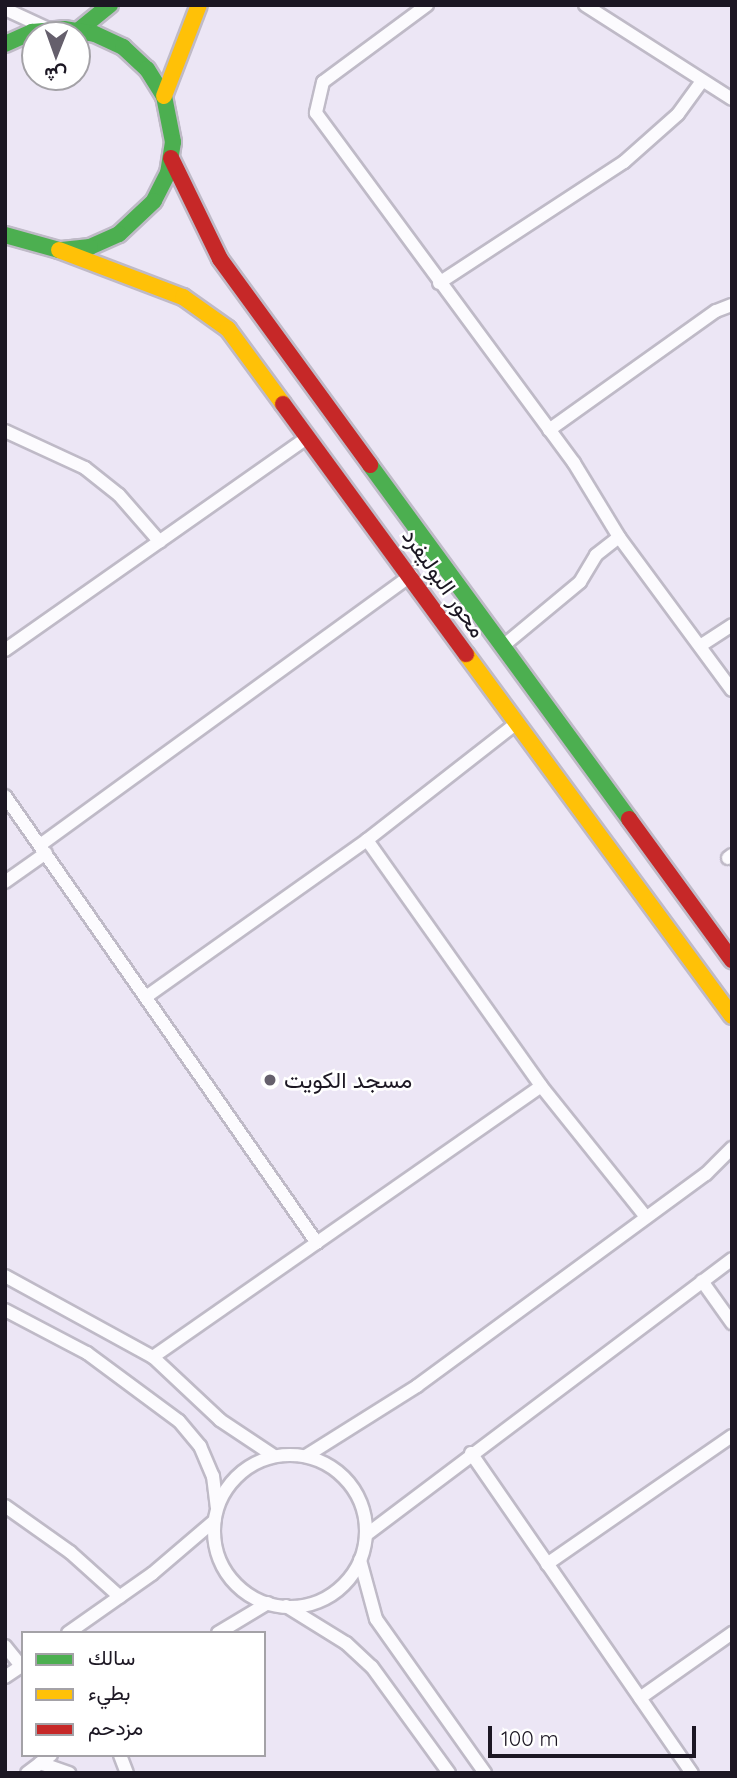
<!DOCTYPE html>
<html>
<head>
<meta charset="utf-8">
<style>
  body { margin:0 }
  #map { position:relative; width:737px; height:1778px; overflow:hidden; background:#ece6f5; font-family:Quicksand,Vazirmatn,sans-serif }
  div>[style] { position:absolute }
  .roads { filter:drop-shadow(2px 0 #bfbac7) drop-shadow(-2px 0 #bfbac7) drop-shadow(0 2px #bfbac7) drop-shadow(0 -2px #bfbac7) }
  .street>* { height:12px; margin:-6px; padding:0 6px; transform-origin:6px; border-radius:6px; background:#fcfbfe }
  .street>.ring { margin:-6px; padding:0; box-sizing:content-box; background:none; border:12px solid #fcfbfe; border-radius:50% }
  .fast>* { height:16px; margin:-8px; padding:0 8px; transform-origin:8px; border-radius:8px; background:#4caf50 }
  .slow>* { height:16px; margin:-8px; padding:0 8px; transform-origin:8px; border-radius:8px; background:#ffc107 }
  .jam>* { height:16px; margin:-8px; padding:0 8px; transform-origin:8px; border-radius:8px; background:#c62828 }
  .dots>* { width:19px; height:19px; translate:-50% -50%; box-sizing:border-box; border:4px solid #fff; border-radius:50% }
  span { translate:-50% -50%; white-space:nowrap; text-align:center; line-height:1.15; -webkit-text-stroke:5px #fff; paint-order:stroke }
  .street-label { font-size:23px; color:#1c1723 }
  .poi-label { font-size:23px; color:#1c1723 }
  .left { translate:0 -50%; text-align:left }
  .frame { position:absolute; inset:0; border:7px solid #1c1723; pointer-events:none }
  .legend { position:absolute; left:21px; top:1631px; width:245px; height:126px; box-sizing:border-box; background:#fff; border:2px solid #a4a2a7; margin:0; padding:9px 12px; list-style:none; font-size:21px; color:#1c1723 }
  .legend li { display:flex; align-items:center; gap:14px; height:35px }
  .legend b { width:35px; border:2px solid #a4a2a7 }
  .north { position:absolute; left:21px; top:21px; width:70px; height:70px; box-sizing:border-box; background:#fff; border:2px solid #a4a2a7; border-radius:50%; rotate:181deg; font-size:19px; font-weight:700; line-height:28px; text-align:center; color:#1c1723 }
  .north::after { content:''; display:block; margin:auto; width:24px; height:32px; background:#655f6c; clip-path:polygon(50% 0,100% 100%,50% 72%,0 100%) }
  .scale { position:absolute; left:488px; top:1726px; width:208px; height:32px; box-sizing:border-box; border:4px solid #1c1723; border-top:0; padding-left:9px; font-size:21px; line-height:24px; white-space:nowrap; color:#1c1723; -webkit-text-stroke:5px #fff; paint-order:stroke }
</style>
</head>
<body>
<div id="map">
  <div class="roads">
    <div class="street">
      <i style="left:427px;top:5px;width:129px;rotate:143.5deg"></i>
      <i style="left:323px;top:82px;width:32px;rotate:103deg"></i>
      <i style="left:316px;top:113px;width:435px;rotate:53.6deg"></i>
      <i style="left:574px;top:463px;width:87px;rotate:58.7deg"></i>
      <i style="left:619px;top:537px;width:190px;rotate:53.6deg"></i>
      <i style="left:585px;top:5px;width:174px;rotate:32.6deg"></i>
      <i style="left:5px;top:9px;width:47px;rotate:24.9deg"></i>
      <i style="left:439px;top:283px;width:221px;rotate:-33.2deg"></i>
      <i style="left:624px;top:162px;width:72px;rotate:-41.6deg"></i>
      <i style="left:678px;top:114px;width:39px;rotate:-54deg"></i>
      <i style="left:549px;top:430px;width:205px;rotate:-35.5deg"></i>
      <i style="left:716px;top:311px;width:17px;rotate:-21deg"></i>
      <i style="left:5px;top:431px;width:88px;rotate:24.8deg"></i>
      <i style="left:85px;top:468px;width:43px;rotate:38.5deg"></i>
      <i style="left:119px;top:495px;width:62px;rotate:48.9deg"></i>
      <i style="left:503px;top:646px;width:100px;rotate:-39.7deg"></i>
      <i style="left:580px;top:582px;width:31px;rotate:-59deg"></i>
      <i style="left:596px;top:555px;width:29px;rotate:-38deg"></i>
      <i style="left:700px;top:646px;width:38px;rotate:-33deg"></i>
      <i style="left:5px;top:650px;width:370px;rotate:-35.1deg"></i>
      <i style="left:5px;top:796px;width:545px;rotate:55.09deg"></i>
      <i style="left:367px;top:840px;width:301px;rotate:54.7deg"></i>
      <i style="left:541px;top:1086px;width:168px;rotate:51.3deg"></i>
      <i style="left:40px;top:845px;width:459px;rotate:-36deg"></i>
      <i style="left:728px;top:858px;width:5px;rotate:-37deg"></i>
      <i style="left:5px;top:882px;width:50px;rotate:-35.3deg"></i>
      <i style="left:146px;top:997px;width:271px;rotate:-35.4deg"></i>
      <i style="left:367px;top:840px;width:187px;rotate:-38deg"></i>
      <i style="left:5px;top:1276px;width:169px;rotate:28.7deg"></i>
      <i style="left:153px;top:1357px;width:92px;rotate:43.2deg"></i>
      <i style="left:220px;top:1420px;width:65px;rotate:33.7deg"></i>
      <i style="left:702px;top:1281px;width:52px;rotate:54.5deg"></i>
      <i style="left:5px;top:1310px;width:93px;rotate:27.7deg"></i>
      <i style="left:87px;top:1353px;width:114px;rotate:36.5deg"></i>
      <i style="left:179px;top:1421px;width:33px;rotate:50deg"></i>
      <i style="left:200px;top:1446px;width:33px;rotate:67deg"></i>
      <i style="left:213px;top:1476px;width:31px;rotate:83deg"></i>
      <i style="left:153px;top:1357px;width:473px;rotate:-34.9deg"></i>
      <i style="left:471px;top:1453px;width:389px;rotate:55.4deg"></i>
      <i class="ring" style="left:214px;top:1455px;width:140px;height:140px"></i>
      <i style="left:306px;top:1456px;width:131px;rotate:-32.2deg"></i>
      <i style="left:417px;top:1386px;width:358px;rotate:-36.3deg"></i>
      <i style="left:706px;top:1174px;width:37px;rotate:-45deg"></i>
      <i style="left:5px;top:1506px;width:80px;rotate:35.3deg"></i>
      <i style="left:70px;top:1552px;width:67px;rotate:42deg"></i>
      <i style="left:366px;top:1535px;width:458px;rotate:-37deg"></i>
      <i style="left:360px;top:1560px;width:61px;rotate:74.8deg"></i>
      <i style="left:376px;top:1619px;width:189px;rotate:54.7deg"></i>
      <i style="left:547px;top:1564px;width:225px;rotate:-34.7deg"></i>
      <i style="left:286px;top:1606px;width:70px;rotate:31.7deg"></i>
      <i style="left:346px;top:1643px;width:35px;rotate:43deg"></i>
      <i style="left:372px;top:1667px;width:131px;rotate:54deg"></i>
      <i style="left:68px;top:1633px;width:103px;rotate:-35.1deg"></i>
      <i style="left:152px;top:1574px;width:82px;rotate:-40.5deg"></i>
      <i style="left:218px;top:1633px;width:58px;rotate:-31deg"></i>
      <i style="left:5px;top:1646px;width:26px;rotate:51deg"></i>
      <i style="left:5px;top:1677px;width:22px;rotate:-34deg"></i>
      <i style="left:640px;top:1698px;width:113px;rotate:-35.2deg"></i>
      <i style="left:120px;top:1755px;width:19px;rotate:69deg"></i>
      <i style="left:40px;top:1763px;width:31px;rotate:19deg"></i>
      <i style="left:27px;top:1773px;width:30px;rotate:-37deg"></i>
    </div>
    <div class="fast">
      <i style="left:79px;top:30px;width:40px;rotate:-39deg"></i>
      <i style="left:5px;top:44px;width:30px;rotate:-24deg"></i>
      <i style="left:32px;top:32px;width:32px;rotate:-5deg"></i>
      <i style="left:64px;top:29px;width:31px;rotate:9deg"></i>
      <i style="left:95px;top:34px;width:31px;rotate:25deg"></i>
      <i style="left:123px;top:47px;width:33px;rotate:43deg"></i>
      <i style="left:147px;top:69px;width:32px;rotate:58deg"></i>
      <i style="left:164px;top:96px;width:47px;rotate:78.9deg"></i>
      <i style="left:173px;top:142px;width:31px;rotate:99deg"></i>
      <i style="left:168px;top:173px;width:31px;rotate:117deg"></i>
      <i style="left:154px;top:201px;width:48px;rotate:136.7deg"></i>
      <i style="left:119px;top:234px;width:32px;rotate:156deg"></i>
      <i style="left:90px;top:247px;width:31px;rotate:174deg"></i>
      <i style="left:59px;top:250px;width:56px;rotate:-164.5deg"></i>
      <i style="left:370px;top:465px;width:439px;rotate:53.8deg"></i>
    </div>
    <div class="slow">
      <i style="left:164px;top:96px;width:97px;rotate:-69deg"></i>
      <i style="left:59px;top:250px;width:133px;rotate:20.8deg"></i>
      <i style="left:183px;top:297px;width:55px;rotate:35.4deg"></i>
      <i style="left:228px;top:329px;width:93px;rotate:53.7deg"></i>
      <i style="left:466px;top:654px;width:449px;rotate:53.7deg"></i>
    </div>
    <div class="jam">
      <i style="left:171px;top:158px;width:112px;rotate:64.1deg"></i>
      <i style="left:220px;top:259px;width:255px;rotate:53.9deg"></i>
      <i style="left:283px;top:404px;width:310px;rotate:53.8deg"></i>
      <i style="left:629px;top:819px;width:175px;rotate:53.9deg"></i>
    </div>
  </div>
  <div class="dots">
    <i style="left:270px;top:1080px;background:#655f6c"></i>
  </div>
  <div class="street-label">
    <span style="left:444px;top:583px;rotate:55deg">محور البوليفرد</span>
  </div>
  <div class="poi-label">
    <span class="left" style="left:284px;top:1080px">مسجد الكويت</span>
  </div>
  <div class="frame"></div>
  <ul class="legend">
  <li><b style="height:9px;background:#4caf50"></b>سالك</li>
  <li><b style="height:9px;background:#ffc107"></b>بطيء</li>
  <li><b style="height:9px;background:#c62828"></b>مزدحم</li>
  </ul>
  <div class="north">ش</div>
  <div class="scale">100 m</div>
</div>
</body>
</html>
